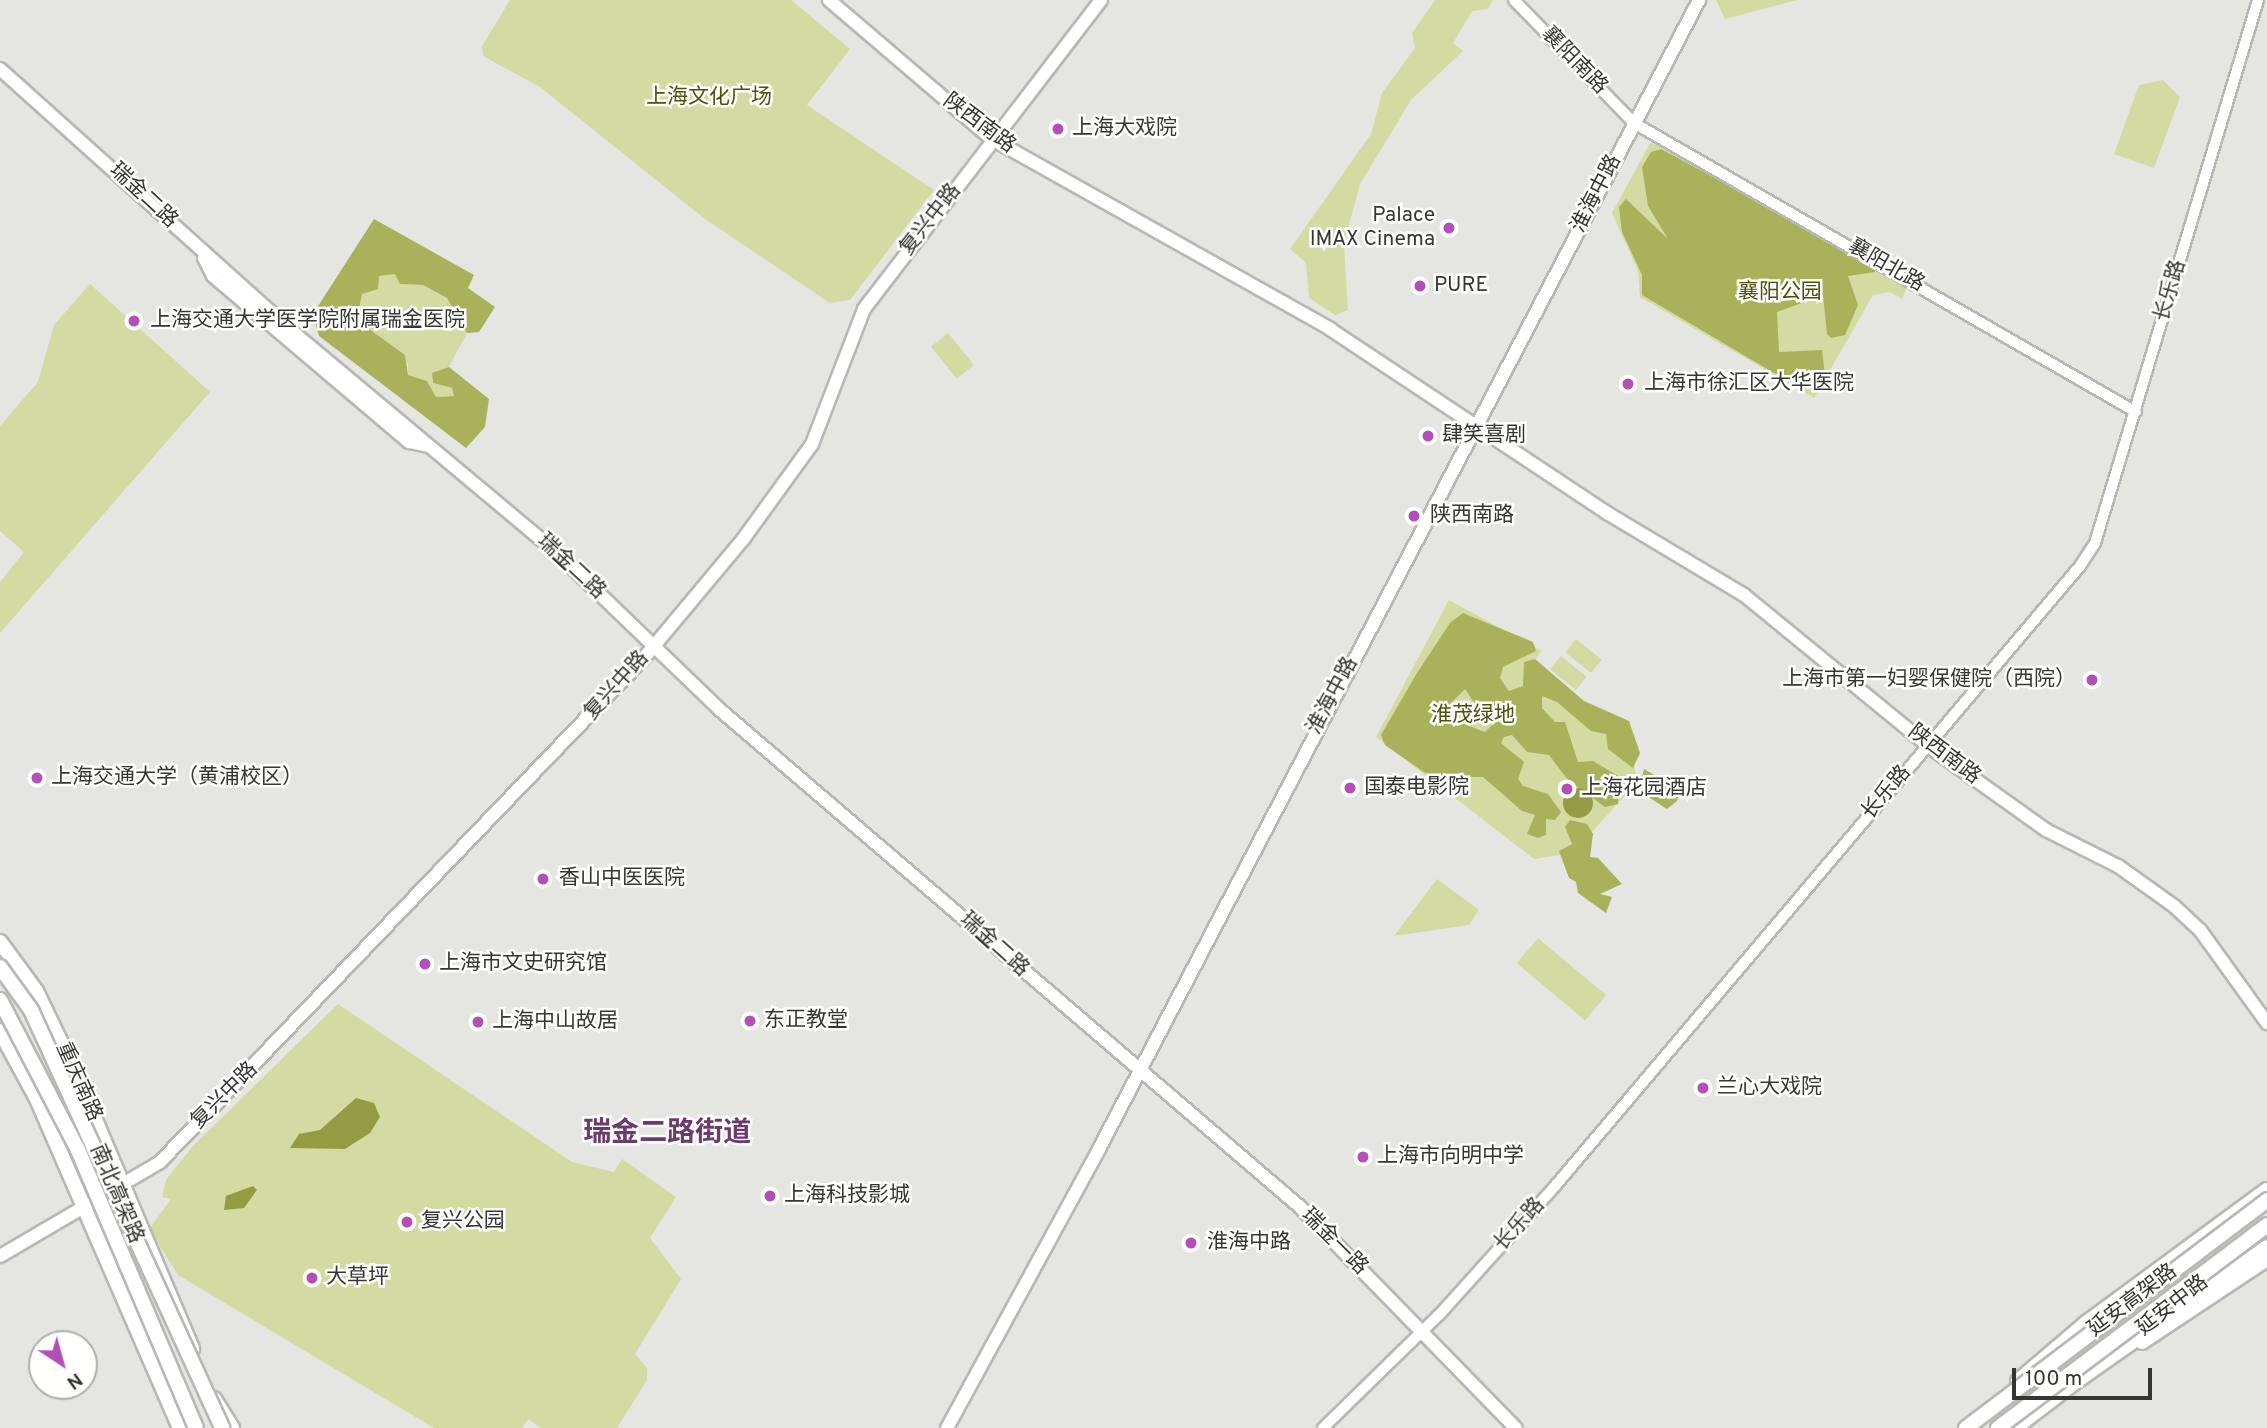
<!DOCTYPE html>
<html>
<head>
<meta charset="utf-8">
<style>
  body { margin:0 }
  #map { position:relative; width:2267px; height:1428px; overflow:hidden; background:#e5e5e2; font-family:Overpass,"Noto Sans SC",sans-serif }
  div>[style] { position:absolute }
  .green>* { inset:0; background:#d3dba3; transform-origin:0 0 }
  .forest>* { inset:0; background:#a9b25a }
  .water>* { inset:0; background:#939c43 }
  .round { border-radius:50% }
  .roads { filter:drop-shadow(2px 0 #b7b7b4) drop-shadow(-2px 0 #b7b7b4) drop-shadow(0 2px #b7b7b4) drop-shadow(0 -2px #b7b7b4) }
  .tertiary>* { height:10px; margin:-5px; padding:0 5px; transform-origin:5px; border-radius:5px; background:#fff }
  .secondary>* { height:12px; margin:-6px; padding:0 6px; transform-origin:6px; border-radius:6px; background:#fff }
  .primary>* { height:14px; margin:-7px; padding:0 7px; transform-origin:7px; border-radius:7px; background:#fff }
  .trunk>* { height:14px; margin:-7px; padding:0 7px; transform-origin:7px; border-radius:7px; background:#fff }
  .bridges { filter:drop-shadow(2px 0 #b7b7b4) drop-shadow(-2px 0 #b7b7b4) drop-shadow(0 2px #b7b7b4) drop-shadow(0 -2px #b7b7b4) }
  .trunk-bridge>* { height:14px; margin:-7px; padding:0 7px; transform-origin:7px; border-radius:7px; background:#fff }
  .dots>* { width:19px; height:19px; translate:-50% -50%; box-sizing:border-box; border:4px solid #fffffe; border-radius:50% }
  span { translate:-50% -50%; white-space:nowrap; text-align:center; line-height:1.15; -webkit-text-stroke:5px #fffffe; paint-order:stroke }
  .street-label { font-size:21px; color:#353634 }
  .park-label { font-size:21px; color:#4c510e }
  .poi-label { font-size:21px; color:#353634 }
  .left { translate:0 -50%; text-align:left }
  .right { translate:-100% -50%; text-align:right }
  .district-label { font-size:28px; color:#6c3b6d; font-weight:700 }
  .north { position:absolute; left:28px; top:1330px; width:70px; height:70px; box-sizing:border-box; background:#fffffe; border:2px solid #aeafad; border-radius:50%; rotate:144deg; font-size:19px; font-weight:700; line-height:28px; text-align:center; color:#353634 }
  .north::after { content:''; display:block; margin:auto; width:24px; height:32px; background:#b350b6; clip-path:polygon(50% 0,100% 100%,50% 72%,0 100%) }
  .scale { position:absolute; left:2012px; top:1368px; width:140px; height:32px; box-sizing:border-box; border:4px solid #353634; border-top:0; padding-left:9px; font-size:21px; line-height:24px; white-space:nowrap; color:#353634; -webkit-text-stroke:5px #fffffe; paint-order:stroke }
</style>
</head>
<body>
<div id="map">
  <div class="green">
    <i style="clip-path:polygon(510px 0,791px 0,850px 49px,807px 105px,934px 190px,850px 300px,830px 303px,705px 219px,540px 87px,483px 56px,482px 46px)"></i>
    <i style="clip-path:polygon(1435px 0,1493px 0,1488px 9px,1472px 11px,1453px 43px,1463px 51px,1411px 100px,1360px 184px,1344px 243px,1348px 310px,1335px 315px,1309px 298px,1306px 263px,1290px 249px,1371px 134px,1382px 93px,1415px 48px,1412px 33px)"></i>
    <i style="clip-path:polygon(1716px 0,1797px 0,1725px 19px)"></i>
    <i style="clip-path:polygon(2163px 80px,2180px 97px,2154px 168px,2114px 154px,2139px 85px)"></i>
    <i style="clip-path:polygon(1650px 143px,1660px 143px,1909px 281px,1902px 299px,1890px 292px,1873px 295px,1814px 398px,1640px 297px,1638px 271px,1612px 213px)"></i>
    <i style="clip-path:polygon(395px 273px,400px 284px,423px 285px,447px 298px,467px 333px,449px 367px,432px 374px,433px 383px,452px 388px,455px 396px,436px 397px,427px 381px,408px 375px,408px 364px,358px 321px,362px 294px,379px 275px)"></i>
    <i style="clip-path:polygon(90px 284px,210px 392px,0 633px,0 582px,24px 552px,0 531px,0 426px,38px 382px,54px 325px)"></i>
    <i style="left:948px;top:333px;width:41px;height:22px;rotate:51deg"></i>
    <i style="clip-path:polygon(1449px 600px,1542px 651px,1532px 663px,1628px 743px,1638px 781px,1573px 853px,1534px 859px,1376px 737px)"></i>
    <i style="left:1576px;top:639px;width:33px;height:17px;rotate:39deg"></i>
    <i style="left:1561px;top:656px;width:33px;height:17px;rotate:39deg"></i>
    <i style="clip-path:polygon(1437px 879px,1479px 910px,1469px 925px,1394px 936px)"></i>
    <i style="left:1538px;top:938px;width:89px;height:33px;rotate:40deg"></i>
    <i style="clip-path:polygon(338px 1004px,572px 1162px,614px 1172px,622px 1159px,676px 1197px,650px 1238px,681px 1279px,635px 1354px,647px 1368px,647px 1380px,617px 1428px,541px 1428px,528px 1419px,522px 1428px,434px 1428px,178px 1275px,149px 1229px,171px 1199px,162px 1197px,166px 1180px,192px 1147px)"></i>
  </div>
  <div class="forest">
    <i style="clip-path:polygon(1661px 149px,1875px 265px,1875px 272px,1848px 276px,1858px 305px,1845px 335px,1831px 338px,1827px 334px,1823px 295px,1777px 312px,1779px 352px,1822px 350px,1825px 375px,1811px 386px,1774px 373px,1642px 295px,1642px 275px,1622px 232px,1619px 207px,1626px 199px,1668px 239px,1648px 206px,1642px 167px,1651px 152px)"></i>
    <i style="clip-path:polygon(374px 219px,474px 275px,468px 288px,495px 307px,479px 332px,467px 333px,447px 298px,423px 285px,400px 284px,395px 274px,379px 276px,378px 289px,362px 294px,359px 310px,358px 321px,405px 355px,408px 375px,427px 381px,436px 397px,454px 396px,452px 388px,433px 383px,432px 373px,449px 367px,489px 399px,485px 427px,466px 448px,319px 336px,313px 314px)"></i>
    <i style="clip-path:polygon(evenodd,1463px 613px,1533px 642px,1536px 651px,1503px 667px,1500px 678px,1509px 691px,1523px 686px,1524px 662px,1535px 659px,1584px 701px,1629px 721px,1640px 753px,1633px 768px,1608px 749px,1606px 734px,1591px 731px,1557px 702px,1542px 696px,1542px 708px,1555px 722px,1565px 722px,1578px 762px,1593px 761px,1620px 777px,1618px 804px,1605px 807px,1568px 780px,1549px 755px,1527px 752px,1512px 735px,1504px 737px,1501px 743px,1524px 762px,1518px 779px,1523px 786px,1548px 794px,1561px 812px,1555px 820px,1546px 819px,1546px 835px,1538px 838px,1527px 834px,1535px 815px,1522px 811px,1483px 777px,1431px 777px,1385px 745px,1381px 735px,1417px 673px,1450px 623px,1463px 613px,1465px 689px,1477px 707px,1503px 713px,1504px 724px,1496px 721px,1485px 732px,1456px 721px,1430px 724px,1465px 689px)"></i>
    <i style="clip-path:polygon(1644px 769px,1680px 790px,1677px 801px,1667px 809px,1639px 791px)"></i>
    <i style="clip-path:polygon(1570px 820px,1587px 824px,1593px 834px,1590px 857px,1598px 858px,1622px 884px,1600px 894px,1612px 897px,1606px 913px,1578px 893px,1576px 882px,1569px 878px,1559px 851px,1572px 844px,1565px 827px)"></i>
  </div>
  <div class="water">
    <i class="round" style="left:1563px;top:788px;width:30px;height:30px"></i>
    <i style="clip-path:polygon(356px 1098px,374px 1103px,380px 1117px,370px 1133px,345px 1149px,290px 1148px,299px 1134px,320px 1130px)"></i>
    <i style="clip-path:polygon(253px 1186px,257px 1190px,244px 1208px,224px 1210px,226px 1196px)"></i>
  </div>
  <div class="roads">
    <div class="tertiary">
      <i style="left:1514px;top:0;width:172px;rotate:45.7deg"></i>
      <i style="left:1634px;top:123px;width:579px;rotate:29.93deg"></i>
      <i style="left:1323px;top:1428px;width:163px;rotate:-44.3deg"></i>
      <i style="left:1440px;top:1314px;width:173px;rotate:-48deg"></i>
      <i style="left:1556px;top:1185px;width:811px;rotate:-49.75deg"></i>
      <i style="left:2080px;top:566px;width:27px;rotate:-57deg"></i>
      <i style="left:2095px;top:543px;width:567px;rotate:-73.29deg"></i>
    </div>
    <div class="secondary">
      <i style="left:829px;top:0;width:214px;rotate:40.5deg"></i>
      <i style="left:992px;top:139px;width:388px;rotate:29.3deg"></i>
      <i style="left:1330px;top:329px;width:333px;rotate:33.6deg"></i>
      <i style="left:1607px;top:513px;width:160px;rotate:30.9deg"></i>
      <i style="left:1744px;top:595px;width:237px;rotate:39.3deg"></i>
      <i style="left:1927px;top:745px;width:146px;rotate:35.5deg"></i>
      <i style="left:2046px;top:830px;width:80px;rotate:26.6deg"></i>
      <i style="left:2118px;top:866px;width:69px;rotate:35.5deg"></i>
      <i style="left:2174px;top:906px;width:35px;rotate:43deg"></i>
      <i style="left:2200px;top:930px;width:115px;rotate:54.2deg"></i>
      <i style="left:0;top:69px;width:394px;rotate:41.9deg"></i>
      <i style="left:293px;top:332px;width:340px;rotate:39.9deg"></i>
      <i style="left:554px;top:550px;width:229px;rotate:43.9deg"></i>
      <i style="left:719px;top:709px;width:765px;rotate:40.6deg"></i>
      <i style="left:1300px;top:1207px;width:309px;rotate:45.7deg"></i>
      <i style="left:204px;top:258px;width:20px;rotate:63deg"></i>
      <i style="left:213px;top:276px;width:257px;rotate:40.3deg"></i>
      <i style="left:409px;top:442px;width:19px;rotate:12deg"></i>
      <i style="left:0;top:1256px;width:186px;rotate:-30.4deg"></i>
      <i style="left:160px;top:1162px;width:697px;rotate:-46.16deg"></i>
      <i style="left:643px;top:659px;width:158px;rotate:-50.1deg"></i>
      <i style="left:744px;top:538px;width:116px;rotate:-54.1deg"></i>
      <i style="left:812px;top:444px;width:145px;rotate:-68.9deg"></i>
      <i style="left:864px;top:309px;width:389px;rotate:-52.5deg"></i>
      <i style="left:947px;top:1428px;width:320px;rotate:-61.4deg"></i>
      <i style="left:1100px;top:1147px;width:1294px;rotate:-62.42deg"></i>
    </div>
    <div class="primary">
      <i style="left:0;top:942px;width:61px;rotate:53.7deg"></i>
      <i style="left:36px;top:991px;width:85px;rotate:64.3deg"></i>
      <i style="left:73px;top:1068px;width:305px;rotate:67deg"></i>
      <i style="left:0;top:1031px;width:77px;rotate:61.4deg"></i>
      <i style="left:37px;top:1099px;width:359px;rotate:66.5deg"></i>
      <i style="left:2174px;top:1305px;width:68px;rotate:-38.4deg"></i>
      <i style="left:2142px;top:1342px;width:150px;rotate:-33.6deg"></i>
      <i style="left:2018px;top:1381px;width:88px;rotate:-40.4deg"></i>
      <i style="left:2085px;top:1324px;width:226px;rotate:-36.4deg"></i>
      <i style="left:214px;top:1399px;width:34px;rotate:58deg"></i>
      <i style="left:2015px;top:1428px;width:91px;rotate:-37.4deg"></i>
    </div>
    <div class="trunk">
      <i style="left:2078px;top:1380px;width:231px;rotate:-35.1deg"></i>
    </div>
  </div>
  <div class="bridges">
    <div class="trunk-bridge">
      <i style="left:0;top:967px;width:53px;rotate:54.2deg"></i>
      <i style="left:31px;top:1010px;width:460px;rotate:65.4deg"></i>
      <i style="left:0;top:1000px;width:169px;rotate:62.5deg"></i>
      <i style="left:78px;top:1150px;width:302px;rotate:67deg"></i>
      <i style="left:1966px;top:1428px;width:378px;rotate:-37.1deg"></i>
      <i style="left:1998px;top:1428px;width:337px;rotate:-37deg"></i>
    </div>
  </div>
  <div class="dots">
    <i style="left:1058px;top:129px;background:#b350b6"></i>
    <i style="left:1449px;top:228px;background:#b350b6"></i>
    <i style="left:1420px;top:286px;background:#b350b6"></i>
    <i style="left:134px;top:321px;background:#b350b6"></i>
    <i style="left:1628px;top:384px;background:#b350b6"></i>
    <i style="left:1428px;top:436px;background:#b350b6"></i>
    <i style="left:1414px;top:516px;background:#b350b6"></i>
    <i style="left:2092px;top:680px;background:#b350b6"></i>
    <i style="left:37px;top:778px;background:#b350b6"></i>
    <i style="left:1350px;top:788px;background:#b350b6"></i>
    <i style="left:1567px;top:789px;background:#b350b6"></i>
    <i style="left:543px;top:879px;background:#b350b6"></i>
    <i style="left:425px;top:964px;background:#b350b6"></i>
    <i style="left:750px;top:1021px;background:#b350b6"></i>
    <i style="left:478px;top:1022px;background:#b350b6"></i>
    <i style="left:1703px;top:1088px;background:#b350b6"></i>
    <i style="left:1363px;top:1157px;background:#b350b6"></i>
    <i style="left:770px;top:1196px;background:#b350b6"></i>
    <i style="left:407px;top:1222px;background:#b350b6"></i>
    <i style="left:1191px;top:1243px;background:#b350b6"></i>
    <i style="left:312px;top:1278px;background:#b350b6"></i>
  </div>
  <div class="street-label">
    <span style="left:1574px;top:61px;rotate:46deg">襄阳南路</span>
    <span style="left:979px;top:124px;rotate:37deg">陕西南路</span>
    <span style="left:1597px;top:194px;rotate:-63deg">淮海中路</span>
    <span style="left:143px;top:196px;rotate:43deg">瑞金二路</span>
    <span style="left:931px;top:220px;rotate:-52deg">复兴中路</span>
    <span style="left:1886px;top:266px;rotate:30deg">襄阳北路</span>
    <span style="left:2171px;top:291px;rotate:-74deg">长乐路</span>
    <span style="left:571px;top:567px;rotate:43deg">瑞金二路</span>
    <span style="left:617px;top:686px;rotate:-48deg">复兴中路</span>
    <span style="left:1333px;top:696px;rotate:-62deg">淮海中路</span>
    <span style="left:1944px;top:755px;rotate:37deg">陕西南路</span>
    <span style="left:1887px;top:793px;rotate:-50deg">长乐路</span>
    <span style="left:994px;top:945px;rotate:42deg">瑞金二路</span>
    <span style="left:78px;top:1082px;rotate:66deg">重庆南路</span>
    <span style="left:225px;top:1096px;rotate:-45deg">复兴中路</span>
    <span style="left:116px;top:1194px;rotate:67deg">南北高架路</span>
    <span style="left:1520px;top:1225px;rotate:-48deg">长乐路</span>
    <span style="left:1334px;top:1242px;rotate:45deg">瑞金一路</span>
    <span style="left:2133px;top:1301px;rotate:-37deg">延安高架路</span>
    <span style="left:2173px;top:1306px;rotate:-38deg">延安中路</span>
  </div>
  <div class="park-label">
    <span style="left:709px;top:98px">上海文化广场</span>
    <span style="left:1780px;top:293px">襄阳公园</span>
    <span style="left:1473px;top:716px">淮茂绿地</span>
  </div>
  <div class="poi-label">
    <span class="left" style="left:1072px;top:129px">上海大戏院</span>
    <span class="right" style="left:1435px;top:228px">Palace<br>IMAX Cinema</span>
    <span class="left" style="left:1434px;top:286px">PURE</span>
    <span class="left" style="left:150px;top:321px">上海交通大学医学院附属瑞金医院</span>
    <span class="left" style="left:1644px;top:384px">上海市徐汇区大华医院</span>
    <span class="left" style="left:1442px;top:436px">肆笑喜剧</span>
    <span class="left" style="left:1430px;top:516px">陕西南路</span>
    <span class="right" style="left:2076px;top:680px">上海市第一妇婴保健院（西院）</span>
    <span class="left" style="left:51px;top:778px">上海交通大学（黄浦校区）</span>
    <span class="left" style="left:1364px;top:788px">国泰电影院</span>
    <span class="left" style="left:1581px;top:789px">上海花园酒店</span>
    <span class="left" style="left:559px;top:879px">香山中医医院</span>
    <span class="left" style="left:439px;top:964px">上海市文史研究馆</span>
    <span class="left" style="left:764px;top:1021px">东正教堂</span>
    <span class="left" style="left:492px;top:1022px">上海中山故居</span>
    <span class="left" style="left:1717px;top:1088px">兰心大戏院</span>
    <span class="left" style="left:1377px;top:1157px">上海市向明中学</span>
    <span class="left" style="left:784px;top:1196px">上海科技影城</span>
    <span class="left" style="left:421px;top:1222px">复兴公园</span>
    <span class="left" style="left:1207px;top:1243px">淮海中路</span>
    <span class="left" style="left:326px;top:1278px">大草坪</span>
  </div>
  <div class="district-label">
    <span style="left:667px;top:1134px">瑞金二路街道</span>
  </div>
  <div class="north">N</div>
  <div class="scale">100 m</div>
</div>
</body>
</html>
